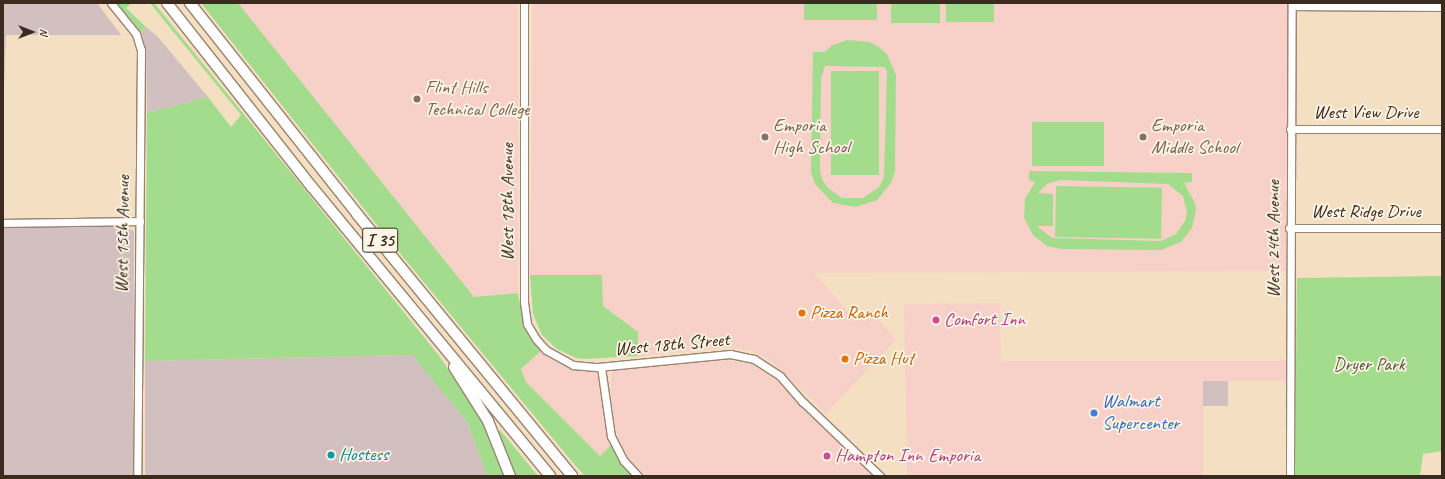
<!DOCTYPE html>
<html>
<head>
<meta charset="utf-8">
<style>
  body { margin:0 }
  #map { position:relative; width:1445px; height:479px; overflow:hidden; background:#f4dfc2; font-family:Caveat,sans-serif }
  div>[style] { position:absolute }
  .built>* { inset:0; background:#f7d1c8 }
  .industrial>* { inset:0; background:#d2bfc0; transform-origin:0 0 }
  .green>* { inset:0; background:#a4dc8e; transform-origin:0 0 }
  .roads { filter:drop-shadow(1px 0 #988470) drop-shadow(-1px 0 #988470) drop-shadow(0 1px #988470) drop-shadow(0 -1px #988470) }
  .minor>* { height:7px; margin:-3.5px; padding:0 3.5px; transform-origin:3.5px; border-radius:3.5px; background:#fff }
  .highway>* { height:10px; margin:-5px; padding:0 5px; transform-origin:5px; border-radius:5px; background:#fff }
  .dots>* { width:11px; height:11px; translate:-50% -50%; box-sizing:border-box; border:2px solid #fcf5e5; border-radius:50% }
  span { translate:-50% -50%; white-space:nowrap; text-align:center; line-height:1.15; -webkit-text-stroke:3.5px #fcf5e5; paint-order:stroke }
  .shield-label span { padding:1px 3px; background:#fcf5e5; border:1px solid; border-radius:3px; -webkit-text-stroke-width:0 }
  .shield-label { font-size:18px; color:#3b2a1e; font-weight:700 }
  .education-label { font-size:19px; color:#785e54 }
  .left { translate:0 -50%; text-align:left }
  .street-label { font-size:19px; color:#3b2a1e }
  .food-label { font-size:19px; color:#c56008 }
  .hotel-label { font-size:19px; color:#b23c85 }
  .park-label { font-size:19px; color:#55563a }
  .shop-label { font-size:19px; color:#366cbe }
  .culture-label { font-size:19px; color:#0d838f }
  .frame { position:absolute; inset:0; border:4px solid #3b2a1e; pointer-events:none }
  .north { position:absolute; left:12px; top:12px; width:40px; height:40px; -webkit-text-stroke:3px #fcf5e5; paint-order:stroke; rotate:90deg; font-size:11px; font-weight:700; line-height:16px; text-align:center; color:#3b2a1e }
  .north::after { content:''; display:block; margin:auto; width:14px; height:18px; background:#3b2a1e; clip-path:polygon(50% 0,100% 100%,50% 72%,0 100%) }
</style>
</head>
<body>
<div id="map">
  <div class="built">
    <i style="clip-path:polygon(238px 3px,518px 3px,518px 293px,474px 297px)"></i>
    <i style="clip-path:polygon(533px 3px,1288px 3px,1286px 271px,814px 273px,854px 318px,878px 319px,896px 340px,826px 413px,769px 359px,748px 350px,724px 348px,638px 356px,638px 332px,603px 306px,530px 275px)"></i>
    <i style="clip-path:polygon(1000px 303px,1001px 361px,1287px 361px,1286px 381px,1203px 381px,1203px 476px,907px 476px,904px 304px)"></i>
    <i style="clip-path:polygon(541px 351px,566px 366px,595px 372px,601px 379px,604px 423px,611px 445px,600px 456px,526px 382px,521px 369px)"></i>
    <i style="clip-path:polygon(723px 360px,748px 362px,775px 379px,875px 476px,646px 476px,628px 458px,617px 437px,611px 406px,611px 373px,617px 368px)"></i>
  </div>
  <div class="industrial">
    <i style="clip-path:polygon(3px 3px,97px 3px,121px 35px,6px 35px,3px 112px)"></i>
    <i style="clip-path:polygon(146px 27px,158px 37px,208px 97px,147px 113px,146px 50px,141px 32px)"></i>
    <i style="clip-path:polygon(3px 224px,120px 225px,134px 231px,133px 476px,3px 476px)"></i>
    <i style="clip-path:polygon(413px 355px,467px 422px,487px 476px,145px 476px,145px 361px)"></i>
    <i style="left:1203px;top:381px;width:25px;height:25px"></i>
  </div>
  <div class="green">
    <i style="clip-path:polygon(117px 3px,132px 3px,126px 8px,146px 27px,141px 32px)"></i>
    <i style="clip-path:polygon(150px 3px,154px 3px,440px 357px,479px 416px,490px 436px,505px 476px,487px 476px,467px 422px,412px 355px,145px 361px,147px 113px,208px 97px,231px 127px,241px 115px)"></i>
    <i style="clip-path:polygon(201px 3px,238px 3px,474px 297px,518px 293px,524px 325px,541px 351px,521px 369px,526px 382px,600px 456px,611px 445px,631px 476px,585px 476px,574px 464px,380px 229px)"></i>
    <i style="left:804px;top:3px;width:73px;height:17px"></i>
    <i style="left:891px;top:3px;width:49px;height:20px"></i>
    <i style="left:946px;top:3px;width:48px;height:19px"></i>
    <i style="clip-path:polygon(evenodd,847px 40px,869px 42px,879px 47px,887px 54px,896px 75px,895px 171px,891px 183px,877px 200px,856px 207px,833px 203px,815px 184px,811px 172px,813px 52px,825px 52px,831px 46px,847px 40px,825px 66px,884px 67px,887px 71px,884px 177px,879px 187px,863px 198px,842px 198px,828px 188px,822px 179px,820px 170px,821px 78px,825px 66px)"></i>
    <i style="left:831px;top:71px;width:48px;height:104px"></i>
    <i style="left:1104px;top:122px;width:44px;height:72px;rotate:90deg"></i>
    <i style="clip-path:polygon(evenodd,1029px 171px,1192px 173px,1192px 182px,1184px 183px,1195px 203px,1196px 210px,1192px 228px,1181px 242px,1161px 250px,1061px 249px,1047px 246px,1033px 235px,1024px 218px,1025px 199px,1035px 182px,1029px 180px,1029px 171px,1060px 180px,1168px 184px,1183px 196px,1187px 213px,1185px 221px,1176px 234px,1161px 241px,1052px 238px,1037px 226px,1053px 226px,1053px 194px,1038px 193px,1047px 184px,1060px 180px)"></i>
    <i style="left:1056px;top:186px;width:106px;height:51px;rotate:1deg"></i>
    <i style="clip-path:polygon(530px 275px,602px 275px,603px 306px,638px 332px,638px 356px,585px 359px,576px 358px,557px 349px,542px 335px,533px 314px)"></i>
    <i style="clip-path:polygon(1442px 276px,1442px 451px,1423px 454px,1420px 476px,1295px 476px,1297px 278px)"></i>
    <i style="clip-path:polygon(500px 430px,538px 476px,514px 476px,497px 431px)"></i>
  </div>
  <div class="roads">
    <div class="minor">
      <i style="left:111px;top:3px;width:40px;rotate:51deg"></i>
      <i style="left:136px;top:34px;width:17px;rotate:73deg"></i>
      <i style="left:141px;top:50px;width:426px;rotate:90.5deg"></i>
      <i style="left:524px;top:3px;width:299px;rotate:90deg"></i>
      <i style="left:524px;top:302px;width:22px;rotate:82deg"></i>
      <i style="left:527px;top:324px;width:17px;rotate:59deg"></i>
      <i style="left:536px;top:339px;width:15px;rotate:48deg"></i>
      <i style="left:546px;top:350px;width:31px;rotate:29deg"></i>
      <i style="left:573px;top:365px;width:25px;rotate:5deg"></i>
      <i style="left:598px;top:367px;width:133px;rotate:-5.6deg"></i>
      <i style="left:730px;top:354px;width:25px;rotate:12deg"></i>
      <i style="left:754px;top:359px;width:31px;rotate:33deg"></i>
      <i style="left:780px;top:376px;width:35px;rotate:49deg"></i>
      <i style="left:803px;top:402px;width:107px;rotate:43.9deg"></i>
      <i style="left:1292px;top:6px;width:150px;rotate:0.4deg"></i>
      <i style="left:1290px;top:129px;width:152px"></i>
      <i style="left:3px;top:223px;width:137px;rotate:-0.8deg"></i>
      <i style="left:1289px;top:228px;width:153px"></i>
      <i style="left:601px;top:367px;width:70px;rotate:81.8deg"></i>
      <i style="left:611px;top:436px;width:28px;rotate:63deg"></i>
      <i style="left:624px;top:461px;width:21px;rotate:47deg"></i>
      <i style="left:1290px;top:476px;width:473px;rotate:-89.8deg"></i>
    </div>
    <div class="highway">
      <i style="left:167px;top:3px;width:234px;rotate:51.8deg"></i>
      <i style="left:312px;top:187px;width:374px;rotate:50.5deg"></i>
      <i style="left:190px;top:3px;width:269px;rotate:51.6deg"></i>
      <i style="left:357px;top:214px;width:339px;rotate:50.6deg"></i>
      <i style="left:454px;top:367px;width:64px;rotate:57.8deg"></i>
      <i style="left:488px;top:421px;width:59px;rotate:68.2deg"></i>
    </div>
  </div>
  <div class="dots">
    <i style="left:417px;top:99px;background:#8d6e63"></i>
    <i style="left:765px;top:137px;background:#8d6e63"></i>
    <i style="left:1143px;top:137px;background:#8d6e63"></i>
    <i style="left:802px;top:313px;background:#e8710a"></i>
    <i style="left:936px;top:320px;background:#d1479c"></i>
    <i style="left:845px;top:359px;background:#e8710a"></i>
    <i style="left:1094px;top:413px;background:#3f7fe0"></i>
    <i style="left:331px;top:455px;background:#0f9aa8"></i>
    <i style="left:827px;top:456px;background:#d1479c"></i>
  </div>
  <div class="shield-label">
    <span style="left:380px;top:240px">I 35</span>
  </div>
  <div class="education-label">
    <span class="left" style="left:425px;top:99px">Flint Hills<br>Technical College</span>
    <span class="left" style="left:773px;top:137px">Emporia<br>High School</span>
    <span class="left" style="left:1151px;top:137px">Emporia<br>Middle School</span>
  </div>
  <div class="street-label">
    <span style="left:1366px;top:113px">West View Drive</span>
    <span style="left:508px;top:202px;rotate:-90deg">West 18th Avenue</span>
    <span style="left:1366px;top:212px">West Ridge Drive</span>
    <span style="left:123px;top:234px;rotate:-89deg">West 15th Avenue</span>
    <span style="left:1274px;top:239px;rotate:-90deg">West 24th Avenue</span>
    <span style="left:672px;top:345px;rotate:-5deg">West 18th Street</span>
  </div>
  <div class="food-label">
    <span class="left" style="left:810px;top:313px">Pizza Ranch</span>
    <span class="left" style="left:853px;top:359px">Pizza Hut</span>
  </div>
  <div class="hotel-label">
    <span class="left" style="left:944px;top:320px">Comfort Inn</span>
    <span class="left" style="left:835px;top:456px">Hampton Inn Emporia</span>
  </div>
  <div class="park-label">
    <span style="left:1369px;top:365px">Dryer Park</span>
  </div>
  <div class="shop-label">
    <span class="left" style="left:1102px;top:413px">Walmart<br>Supercenter</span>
  </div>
  <div class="culture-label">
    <span class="left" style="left:339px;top:455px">Hostess</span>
  </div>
  <div class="frame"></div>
  <div class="north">N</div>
</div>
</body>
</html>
